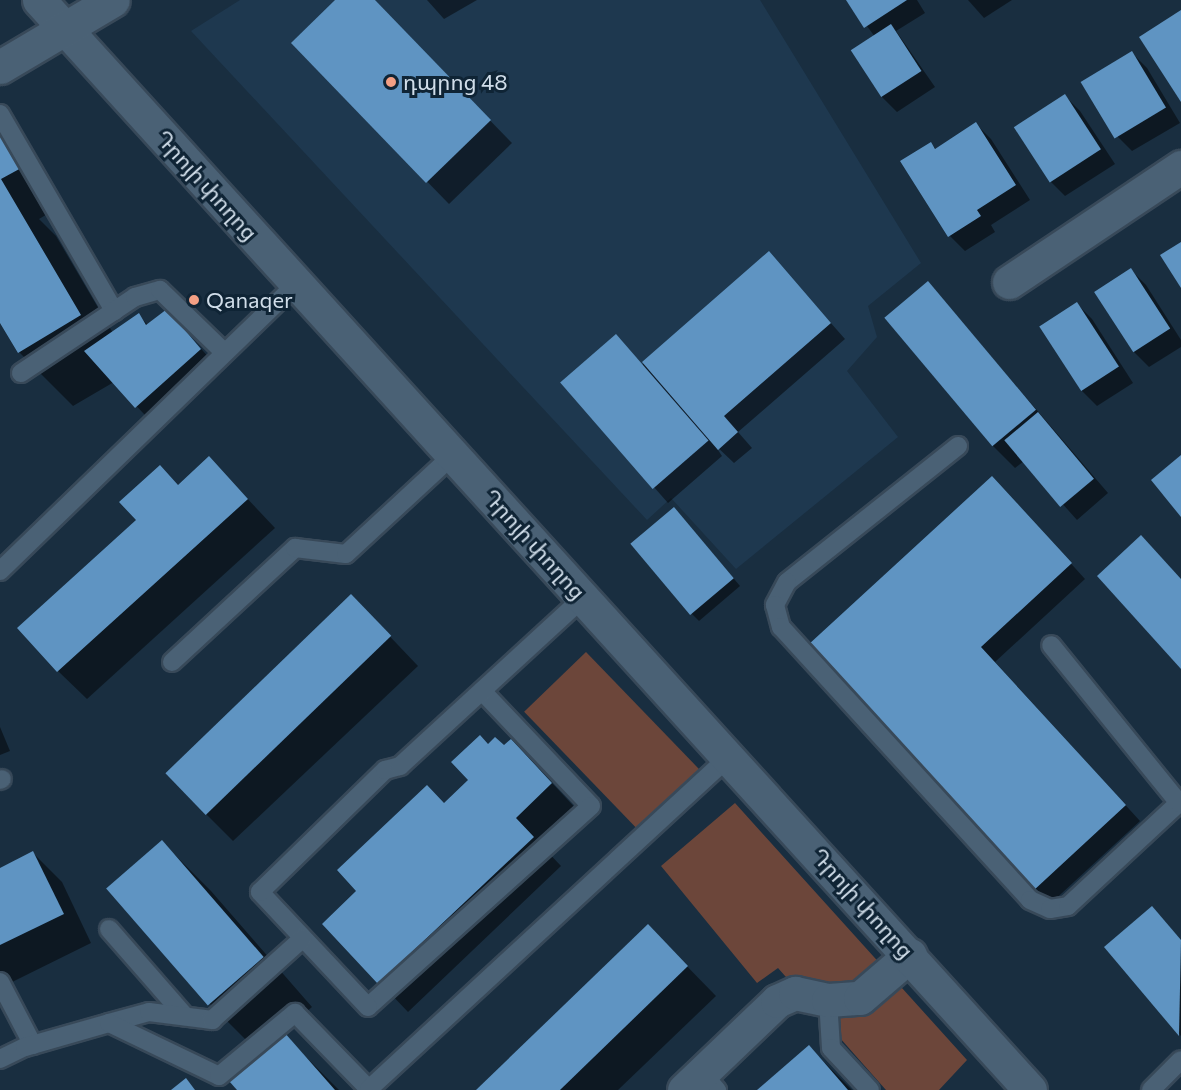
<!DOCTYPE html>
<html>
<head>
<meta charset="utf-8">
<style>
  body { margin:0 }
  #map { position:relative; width:1181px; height:1090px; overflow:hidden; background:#192e40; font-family:Commissioner,"Noto Sans Armenian",sans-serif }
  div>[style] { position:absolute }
  .built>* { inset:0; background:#1e384f }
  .green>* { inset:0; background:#6c463a; transform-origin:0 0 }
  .shadow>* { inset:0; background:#0007 }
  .building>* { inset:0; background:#5f94c2; transform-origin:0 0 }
  .roads { filter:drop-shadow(2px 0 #384959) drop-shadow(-2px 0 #384959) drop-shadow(0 2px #384959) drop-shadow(0 -2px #384959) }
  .service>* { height:18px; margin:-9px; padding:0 9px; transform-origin:9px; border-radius:9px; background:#4a6175 }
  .minor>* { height:33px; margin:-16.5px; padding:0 16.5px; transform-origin:16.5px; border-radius:16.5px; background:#4a6175 }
  .tertiary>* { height:33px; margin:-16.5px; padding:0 16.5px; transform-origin:16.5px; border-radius:16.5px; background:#4a6175 }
  .dots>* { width:16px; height:16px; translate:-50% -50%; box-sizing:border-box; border:3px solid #0f2435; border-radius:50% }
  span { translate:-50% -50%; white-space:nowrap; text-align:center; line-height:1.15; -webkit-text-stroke:6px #0f2435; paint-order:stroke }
  .poi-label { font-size:22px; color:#d0dde9 }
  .left { translate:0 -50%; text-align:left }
  .street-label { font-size:22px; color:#d0dde9 }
</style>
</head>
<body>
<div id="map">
  <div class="built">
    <i style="clip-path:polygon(240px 0,760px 0,921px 263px,868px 306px,877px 337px,847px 371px,898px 437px,736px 569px,671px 498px,647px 520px,191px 31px)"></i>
  </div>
  <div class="green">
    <i style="left:586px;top:652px;width:166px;height:86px;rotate:46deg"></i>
    <i style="clip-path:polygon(735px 803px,967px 1060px,939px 1090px,886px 1090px,778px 968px,757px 983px,661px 866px)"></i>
  </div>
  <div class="shadow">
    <i style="clip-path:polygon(337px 0,373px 0,512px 143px,449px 204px,293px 44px)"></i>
    <i style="clip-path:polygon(427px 0,477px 0,444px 19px)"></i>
    <i style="clip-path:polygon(848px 0,917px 0,925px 13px,896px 31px,935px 87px,897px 112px,882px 97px,875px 37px)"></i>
    <i style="clip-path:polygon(968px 0,1012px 0,984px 18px)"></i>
    <i style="clip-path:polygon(1132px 53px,1147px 68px,1180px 123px,1132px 151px,1117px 136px)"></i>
    <i style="clip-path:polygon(1065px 96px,1080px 111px,1115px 164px,1065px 196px,1050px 181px,1016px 128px)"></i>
    <i style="clip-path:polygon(976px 124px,991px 139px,1030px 200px,991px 225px,995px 232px,965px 251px,950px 236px,902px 162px,931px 144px,936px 149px)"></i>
    <i style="clip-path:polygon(0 126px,61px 206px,39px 219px,56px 236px,113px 333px,138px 315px,148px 325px,167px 311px,222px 372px,158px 429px,114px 382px,73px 406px,19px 352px,0 320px)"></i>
    <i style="clip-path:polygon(769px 253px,845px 339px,738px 432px,752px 448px,734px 463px,714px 444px,722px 456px,668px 503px,562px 383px,642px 365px)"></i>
    <i style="clip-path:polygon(1131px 270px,1146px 285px,1181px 340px,1181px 347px,1149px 367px,1134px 352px)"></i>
    <i style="clip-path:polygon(928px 283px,1108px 493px,1077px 520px,1024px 461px,1015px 468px,993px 446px)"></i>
    <i style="clip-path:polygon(1077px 304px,1092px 319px,1133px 383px,1097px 406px,1082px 391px)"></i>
    <i style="clip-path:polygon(209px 458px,275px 528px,87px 699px,58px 671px,179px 486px)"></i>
    <i style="clip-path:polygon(1007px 493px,1085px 579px,995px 662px,1140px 821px,1049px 905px,810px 645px)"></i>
    <i style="clip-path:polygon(681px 516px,740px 586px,699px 621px,692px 614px)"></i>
    <i style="clip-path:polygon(379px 625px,418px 666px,233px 841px,205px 813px)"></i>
    <i style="clip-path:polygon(0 727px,10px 751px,0 755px)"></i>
    <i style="clip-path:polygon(488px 745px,504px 747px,539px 769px,580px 813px,543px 847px,561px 866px,408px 1012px,324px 924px,470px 780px)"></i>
    <i style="clip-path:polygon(162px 842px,211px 891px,312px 1007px,282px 1033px,339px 1090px,239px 1090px,261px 1055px,210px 1004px,109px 889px)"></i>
    <i style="clip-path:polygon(33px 853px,62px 882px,91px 943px,0 988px,0 869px)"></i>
    <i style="clip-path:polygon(1159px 915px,1181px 941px,1181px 1036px,1106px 947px)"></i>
    <i style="clip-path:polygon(676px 955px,716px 996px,618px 1090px,478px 1090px)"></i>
    <i style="clip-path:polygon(809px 1047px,852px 1090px,759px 1090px)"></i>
  </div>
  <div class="building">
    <i style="clip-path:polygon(335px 0,375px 0,491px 120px,426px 183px,291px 43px)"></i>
    <i style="clip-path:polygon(846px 0,907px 0,864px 28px)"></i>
    <i style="clip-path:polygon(1181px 10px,1181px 102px,1139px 37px)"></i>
    <i style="left:891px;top:24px;width:56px;height:48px;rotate:57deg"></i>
    <i style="left:1132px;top:51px;width:66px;height:60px;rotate:59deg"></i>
    <i style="left:1065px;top:94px;width:66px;height:61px;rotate:57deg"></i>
    <i style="clip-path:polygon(976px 122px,1016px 185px,977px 210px,981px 216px,948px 237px,900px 161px,931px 142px,935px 149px)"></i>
    <i style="clip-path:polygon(0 128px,23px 167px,1px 179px,81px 315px,18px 353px,0 323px)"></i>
    <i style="clip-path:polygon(1181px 242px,1181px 288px,1160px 255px)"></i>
    <i style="clip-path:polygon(769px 251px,831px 323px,724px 416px,738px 432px,718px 450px,642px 362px)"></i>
    <i style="left:1131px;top:268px;width:72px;height:44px;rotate:57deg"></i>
    <i style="left:928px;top:281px;width:168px;height:57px;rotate:50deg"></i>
    <i style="left:1077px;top:302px;width:77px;height:45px;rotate:57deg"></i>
    <i style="clip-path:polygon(167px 309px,201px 349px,135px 408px,84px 351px,139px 313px,146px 325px)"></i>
    <i style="left:616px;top:334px;width:141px;height:74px;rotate:49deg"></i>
    <i style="left:1038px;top:412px;width:87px;height:44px;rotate:50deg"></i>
    <i style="clip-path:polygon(1181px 455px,1181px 517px,1151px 480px)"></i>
    <i style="clip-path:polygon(209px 456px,248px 499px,57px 672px,17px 628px,136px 520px,119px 502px,160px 465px,178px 485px)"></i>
    <i style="clip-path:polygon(992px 476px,1072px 563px,981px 647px,1126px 805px,1033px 891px,808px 645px)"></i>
    <i style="left:674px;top:507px;width:93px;height:57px;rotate:50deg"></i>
    <i style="clip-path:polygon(1141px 535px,1181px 579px,1181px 669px,1097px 576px)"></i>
    <i style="left:351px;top:594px;width:58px;height:258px;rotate:46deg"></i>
    <i style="clip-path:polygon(480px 735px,488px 744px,495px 737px,504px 745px,511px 739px,552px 783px,516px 818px,534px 837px,378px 984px,322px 924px,356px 891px,337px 870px,427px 785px,444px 803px,468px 780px,451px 762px)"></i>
    <i style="left:162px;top:840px;width:155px;height:74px;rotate:49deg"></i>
    <i style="clip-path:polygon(33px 851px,64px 914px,0 945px,0 868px)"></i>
    <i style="clip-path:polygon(1152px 906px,1181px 940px,1179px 1036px,1104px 947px)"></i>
    <i style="clip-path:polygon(648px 924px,688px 966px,560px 1090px,476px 1090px)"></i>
    <i style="clip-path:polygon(284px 1032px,335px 1090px,237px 1090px,229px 1081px)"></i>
    <i style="clip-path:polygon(809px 1045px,848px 1090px,757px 1090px)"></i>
    <i style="clip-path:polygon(186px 1078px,195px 1090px,171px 1090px)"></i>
  </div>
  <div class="roads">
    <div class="service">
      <i style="left:0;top:114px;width:228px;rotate:59.9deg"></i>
      <i style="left:21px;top:373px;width:137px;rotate:-33.7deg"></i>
      <i style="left:135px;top:297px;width:26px;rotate:-16deg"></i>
      <i style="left:160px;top:290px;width:89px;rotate:44.1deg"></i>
      <i style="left:958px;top:446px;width:218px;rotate:141.5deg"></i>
      <i style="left:787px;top:582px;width:26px;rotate:118deg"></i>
      <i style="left:775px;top:605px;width:23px;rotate:75deg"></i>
      <i style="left:781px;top:627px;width:369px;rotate:47.6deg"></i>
      <i style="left:1030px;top:900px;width:22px;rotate:24deg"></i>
      <i style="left:1050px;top:909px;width:18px;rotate:-9deg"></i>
      <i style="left:1068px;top:906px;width:151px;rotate:-42.9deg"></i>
      <i style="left:1179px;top:803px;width:203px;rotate:-129deg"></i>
      <i style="left:0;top:571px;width:414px;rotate:-44.1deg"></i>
      <i style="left:172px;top:662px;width:168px;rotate:-42.8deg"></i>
      <i style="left:295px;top:548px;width:51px;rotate:6.7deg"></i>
      <i style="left:346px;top:554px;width:146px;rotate:-42.8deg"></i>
      <i style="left:482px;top:691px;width:158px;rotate:46.5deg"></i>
      <i style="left:591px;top:806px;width:300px;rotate:138deg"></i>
      <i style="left:368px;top:1007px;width:158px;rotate:-133.2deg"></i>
      <i style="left:260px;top:892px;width:175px;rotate:-44.3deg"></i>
      <i style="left:385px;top:770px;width:16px;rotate:-15deg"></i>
      <i style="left:400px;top:766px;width:248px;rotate:-42.6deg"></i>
      <i style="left:0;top:780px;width:2px;rotate:-27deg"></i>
      <i style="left:109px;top:929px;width:116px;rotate:48.9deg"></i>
      <i style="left:0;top:982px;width:71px;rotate:62.4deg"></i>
      <i style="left:828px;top:1000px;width:48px;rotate:86.4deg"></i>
      <i style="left:831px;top:1048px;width:57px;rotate:47.1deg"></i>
      <i style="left:109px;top:1023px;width:41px;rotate:-15.4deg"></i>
      <i style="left:149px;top:1012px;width:64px;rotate:7.2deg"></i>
      <i style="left:212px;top:1020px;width:122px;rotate:-42deg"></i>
      <i style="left:0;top:1059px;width:28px;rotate:-26deg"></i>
      <i style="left:25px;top:1047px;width:87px;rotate:-15.9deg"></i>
      <i style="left:109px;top:1023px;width:122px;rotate:25.7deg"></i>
      <i style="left:219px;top:1076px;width:99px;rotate:-39.7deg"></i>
      <i style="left:295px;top:1013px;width:106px;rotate:45.8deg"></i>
      <i style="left:369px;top:1089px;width:490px;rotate:-42.7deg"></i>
      <i style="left:702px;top:1073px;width:23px;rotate:49deg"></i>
      <i style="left:1151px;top:1090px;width:42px;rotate:-45deg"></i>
    </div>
    <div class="minor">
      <i style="left:1009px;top:282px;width:207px;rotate:-33.8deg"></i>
      <i style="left:684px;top:1090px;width:129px;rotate:-43.7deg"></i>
      <i style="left:777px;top:1001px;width:20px;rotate:-24deg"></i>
      <i style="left:795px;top:993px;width:34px;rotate:12deg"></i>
      <i style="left:828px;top:1000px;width:32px;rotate:-4deg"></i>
      <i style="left:860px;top:998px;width:66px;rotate:-40.7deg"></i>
    </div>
    <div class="tertiary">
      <i style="left:39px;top:0;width:1473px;rotate:47.72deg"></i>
      <i style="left:0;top:67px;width:131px;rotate:-30.7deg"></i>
    </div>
  </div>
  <div class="dots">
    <i style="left:391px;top:82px;background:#f39f84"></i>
    <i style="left:194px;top:300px;background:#f39f84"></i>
  </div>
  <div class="poi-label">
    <span class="left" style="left:403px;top:82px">դպրոց 48</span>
    <span class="left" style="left:206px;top:300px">Qanaqer</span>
  </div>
  <div class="street-label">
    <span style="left:207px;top:185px;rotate:48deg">Դրոյի փողոց</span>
    <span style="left:535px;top:544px;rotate:48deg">Դրոյի փողոց</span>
    <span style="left:863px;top:903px;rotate:48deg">Դրոյի փողոց</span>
  </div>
</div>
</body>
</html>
